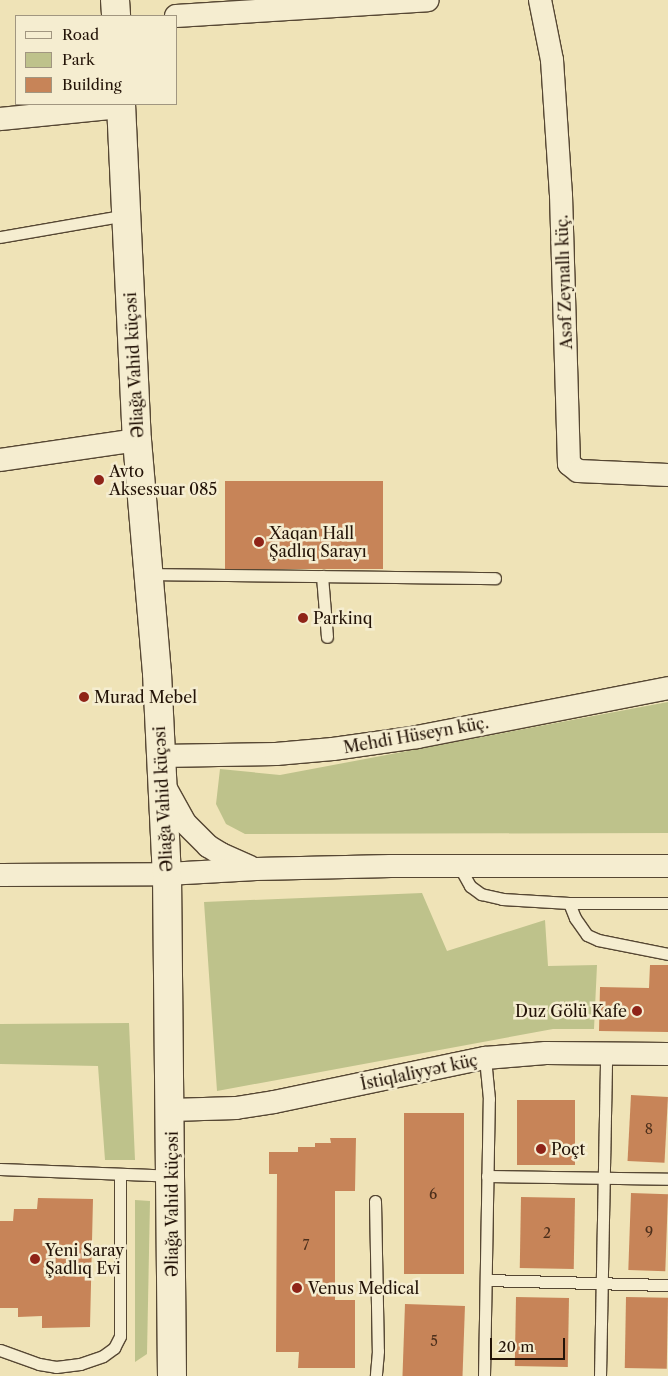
<!DOCTYPE html>
<html>
<head>
<meta charset="utf-8">
<style>
  body { margin:0 }
  #map { position:relative; width:668px; height:1376px; overflow:hidden; background:#efe3b7; font-family:"Libre Caslon Text",serif }
  div>[style] { position:absolute }
  .green>* { inset:0; background:#bec28b }
  .building>* { inset:0; background:#c78458; transform-origin:0 0 }
  .roads { filter:drop-shadow(1px 0 #564733) drop-shadow(-1px 0 #564733) drop-shadow(0 1px #564733) drop-shadow(0 -1px #564733) }
  .service>* { height:11px; margin:-5.5px; padding:0 5.5px; transform-origin:5.5px; border-radius:5.5px; background:#f5edd0 }
  .minor>* { height:22px; margin:-11px; padding:0 11px; transform-origin:11px; border-radius:11px; background:#f5edd0 }
  .secondary>* { height:28px; margin:-14px; padding:0 14px; transform-origin:14px; border-radius:14px; background:#f5edd0 }
  .dots>* { width:14px; height:14px; translate:-50% -50%; box-sizing:border-box; border:2px solid #f5edd0; border-radius:50% }
  span { translate:-50% -50%; white-space:nowrap; text-align:center; line-height:1.15; -webkit-text-stroke:5px #f5edd0; paint-order:stroke }
  .number-label { font-size:14px; color:#4c2f1b }
  .number-label span { -webkit-text-stroke-width:0 }
  .street-label { font-size:16px; color:#231307 }
  .poi-label { font-size:16px; color:#231307 }
  .left { translate:0 -50%; text-align:left }
  .right { translate:-100% -50%; text-align:right }
  .legend { position:absolute; left:15px; top:15px; width:162px; height:90px; box-sizing:border-box; background:#f5edd0; border:1px solid #a19680; margin:0; padding:6px 9px; list-style:none; font-size:15px; color:#231307 }
  .legend li { display:flex; align-items:center; gap:10px; height:25px }
  .legend b { width:25px; border:1px solid #a19680 }
  .scale { position:absolute; left:490px; top:1338px; width:75px; height:22px; box-sizing:border-box; border:2px solid #231307; border-top:0; padding-left:6px; font-size:15px; line-height:18px; white-space:nowrap; color:#231307; -webkit-text-stroke:4px #f5edd0; paint-order:stroke }
</style>
</head>
<body>
<div id="map">
  <div class="green">
    <i style="clip-path:polygon(668px 702px,668px 833px,245px 834px,226px 824px,216px 804px,220px 769px,280px 775px)"></i>
    <i style="clip-path:polygon(422px 893px,447px 951px,545px 920px,548px 966px,597px 965px,594px 1029px,553px 1029px,217px 1091px,204px 902px)"></i>
    <i style="clip-path:polygon(129px 1023px,135px 1160px,105px 1160px,98px 1066px,0 1064px,0 1024px)"></i>
    <i style="clip-path:polygon(135px 1200px,150px 1201px,147px 1354px,135px 1362px)"></i>
  </div>
  <div class="building">
    <i style="left:225px;top:481px;width:158px;height:88px"></i>
    <i style="clip-path:polygon(650px 965px,668px 965px,668px 1032px,599px 1031px,600px 987px,649px 988px)"></i>
    <i style="left:631px;top:1095px;width:37px;height:66px;rotate:3deg"></i>
    <i style="left:517px;top:1100px;width:58px;height:65px"></i>
    <i style="left:404px;top:1113px;width:60px;height:161px"></i>
    <i style="clip-path:polygon(330px 1138px,356px 1138px,355px 1191px,335px 1191px,335px 1300px,355px 1300px,355px 1368px,298px 1368px,299px 1352px,276px 1352px,277px 1174px,269px 1174px,269px 1152px,298px 1152px,298px 1147px,315px 1147px,315px 1143px,331px 1143px)"></i>
    <i style="left:631px;top:1193px;width:37px;height:77px;rotate:2deg"></i>
    <i style="left:521px;top:1197px;width:54px;height:71px;rotate:1deg"></i>
    <i style="clip-path:polygon(38px 1198px,93px 1199px,90px 1327px,42px 1328px,42px 1316px,18px 1317px,18px 1308px,0 1308px,0 1221px,13px 1221px,14px 1209px,37px 1209px)"></i>
    <i style="left:516px;top:1297px;width:53px;height:69px;rotate:1deg"></i>
    <i style="left:626px;top:1297px;width:42px;height:71px;rotate:1deg"></i>
    <i style="left:405px;top:1304px;width:60px;height:72px;rotate:2deg"></i>
  </div>
  <div class="roads">
    <div class="service">
      <i style="left:0;top:237px;width:128px;rotate:-9.9deg"></i>
      <i style="left:149px;top:574px;width:346px;rotate:0.7deg"></i>
      <i style="left:322px;top:576px;width:61px;rotate:85.3deg"></i>
      <i style="left:459px;top:866px;width:23px;rotate:61deg"></i>
      <i style="left:470px;top:886px;width:14px;rotate:36deg"></i>
      <i style="left:481px;top:894px;width:22px;rotate:13deg"></i>
      <i style="left:502px;top:899px;width:67px;rotate:3.4deg"></i>
      <i style="left:569px;top:903px;width:16px;rotate:68deg"></i>
      <i style="left:575px;top:918px;width:21px;rotate:55deg"></i>
      <i style="left:587px;top:935px;width:12px;rotate:24deg"></i>
      <i style="left:598px;top:940px;width:71px;rotate:11.3deg"></i>
      <i style="left:569px;top:903px;width:99px"></i>
      <i style="left:0;top:1169px;width:171px;rotate:2.3deg"></i>
      <i style="left:487px;top:1176px;width:181px;rotate:0.9deg"></i>
      <i style="left:375px;top:1201px;width:150px;rotate:88.9deg"></i>
      <i style="left:378px;top:1351px;width:25px;rotate:95deg"></i>
      <i style="left:486px;top:1280px;width:182px;rotate:1.6deg"></i>
      <i style="left:0;top:1350px;width:41px;rotate:19.7deg"></i>
      <i style="left:39px;top:1364px;width:17px;rotate:10deg"></i>
      <i style="left:56px;top:1367px;width:24px;rotate:-7deg"></i>
      <i style="left:80px;top:1364px;width:24px;rotate:-19deg"></i>
      <i style="left:103px;top:1356px;width:14px;rotate:-36deg"></i>
      <i style="left:114px;top:1348px;width:13px;rotate:-63deg"></i>
      <i style="left:120px;top:1336px;width:162px;rotate:-90deg"></i>
      <i style="left:484px;top:1376px;width:277px;rotate:-89deg"></i>
      <i style="left:489px;top:1099px;width:41px;rotate:-95.6deg"></i>
      <i style="left:600px;top:1376px;width:323px;rotate:-88.9deg"></i>
    </div>
    <div class="minor">
      <i style="left:540px;top:0;width:61px;rotate:78.7deg"></i>
      <i style="left:552px;top:60px;width:135px;rotate:86.2deg"></i>
      <i style="left:561px;top:195px;width:269px;rotate:88.3deg"></i>
      <i style="left:569px;top:464px;width:11px;rotate:38deg"></i>
      <i style="left:578px;top:471px;width:90px;rotate:2.5deg"></i>
      <i style="left:176px;top:16px;width:252px;rotate:-3.6deg"></i>
      <i style="left:0;top:119px;width:122px;rotate:-5.7deg"></i>
      <i style="left:0;top:460px;width:138px;rotate:-8.3deg"></i>
      <i style="left:161px;top:756px;width:115px;rotate:-1deg"></i>
      <i style="left:276px;top:754px;width:57px;rotate:-5deg"></i>
      <i style="left:333px;top:749px;width:85px;rotate:-8.1deg"></i>
      <i style="left:417px;top:737px;width:256px;rotate:-11deg"></i>
      <i style="left:164px;top:785px;width:43px;rotate:61.1deg"></i>
      <i style="left:185px;top:823px;width:33px;rotate:45deg"></i>
      <i style="left:208px;top:846px;width:15px;rotate:32deg"></i>
      <i style="left:221px;top:854px;width:32px;rotate:24deg"></i>
      <i style="left:0;top:875px;width:167px;rotate:-0.3deg"></i>
      <i style="left:167px;top:874px;width:89px;rotate:-3.2deg"></i>
      <i style="left:256px;top:869px;width:135px;rotate:-1.3deg"></i>
      <i style="left:391px;top:866px;width:277px"></i>
      <i style="left:171px;top:1110px;width:65px;rotate:-1.8deg"></i>
      <i style="left:236px;top:1108px;width:38px;rotate:-9deg"></i>
      <i style="left:274px;top:1102px;width:216px;rotate:-11.8deg"></i>
      <i style="left:485px;top:1058px;width:61px;rotate:-4.7deg"></i>
      <i style="left:546px;top:1053px;width:122px;rotate:0.5deg"></i>
    </div>
    <div class="secondary">
      <i style="left:115px;top:0;width:16px;rotate:86deg"></i>
      <i style="left:121px;top:104px;width:336px;rotate:87.3deg"></i>
      <i style="left:137px;top:440px;width:234px;rotate:85.1deg"></i>
      <i style="left:157px;top:673px;width:201px;rotate:87.2deg"></i>
      <i style="left:167px;top:874px;width:502px;rotate:89.43deg"></i>
    </div>
  </div>
  <div class="dots">
    <i style="left:99px;top:480px;background:#8f2418"></i>
    <i style="left:259px;top:542px;background:#8f2418"></i>
    <i style="left:303px;top:618px;background:#8f2418"></i>
    <i style="left:84px;top:697px;background:#8f2418"></i>
    <i style="left:637px;top:1011px;background:#8f2418"></i>
    <i style="left:541px;top:1149px;background:#8f2418"></i>
    <i style="left:35px;top:1259px;background:#8f2418"></i>
    <i style="left:297px;top:1288px;background:#8f2418"></i>
  </div>
  <div class="number-label">
    <span style="left:649px;top:1129px">8</span>
    <span style="left:433px;top:1194px">6</span>
    <span style="left:649px;top:1232px">9</span>
    <span style="left:547px;top:1233px">2</span>
    <span style="left:306px;top:1245px">7</span>
    <span style="left:434px;top:1341px">5</span>
  </div>
  <div class="street-label">
    <span style="left:564px;top:282px;rotate:-92deg">Asəf Zeynallı küç.</span>
    <span style="left:134px;top:365px;rotate:-93deg">Əliağa Vahid küçəsi</span>
    <span style="left:416px;top:735px;rotate:-10deg">Mehdi Hüseyn küç.</span>
    <span style="left:163px;top:799px;rotate:-93deg">Əliağa Vahid küçəsi</span>
    <span style="left:419px;top:1072px;rotate:-12deg">İstiqlaliyyət küç</span>
    <span style="left:172px;top:1204px;rotate:-90deg">Əliağa Vahid küçəsi</span>
  </div>
  <div class="poi-label">
    <span class="left" style="left:109px;top:480px">Avto<br>Aksessuar 085</span>
    <span class="left" style="left:269px;top:542px">Xaqan Hall<br>Şadlıq Sarayı</span>
    <span class="left" style="left:313px;top:618px">Parkinq</span>
    <span class="left" style="left:94px;top:697px">Murad Mebel</span>
    <span class="right" style="left:627px;top:1011px">Duz Gölü Kafe</span>
    <span class="left" style="left:551px;top:1149px">Poçt</span>
    <span class="left" style="left:45px;top:1259px">Yeni Saray<br>Şadlıq Evi</span>
    <span class="left" style="left:308px;top:1288px">Venus Medical</span>
  </div>
  <ul class="legend">
  <li><b style="height:6px;background:#f5edd0"></b>Road</li>
  <li><b style="height:14px;background:#bec28b"></b>Park</li>
  <li><b style="height:14px;background:#c78458"></b>Building</li>
  </ul>
  <div class="scale">20 m</div>
</div>
</body>
</html>
